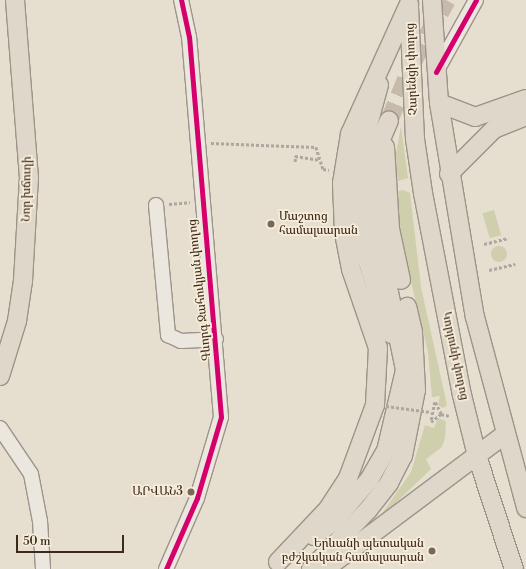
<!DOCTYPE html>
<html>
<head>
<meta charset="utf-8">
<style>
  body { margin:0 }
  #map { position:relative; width:526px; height:569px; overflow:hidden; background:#e6decf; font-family:"Libre Bodoni","Noto Serif Armenian",serif }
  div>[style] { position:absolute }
  .green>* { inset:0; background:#cfcfae; transform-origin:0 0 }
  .round { border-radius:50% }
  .major-tunnel>* { height:18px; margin-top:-9px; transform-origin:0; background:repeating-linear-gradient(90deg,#c5baab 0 18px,transparent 0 27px) }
  .path>* { height:2.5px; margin-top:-1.25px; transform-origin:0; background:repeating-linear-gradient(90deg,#aca79f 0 3px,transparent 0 5px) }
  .roads { filter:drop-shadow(1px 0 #9c948a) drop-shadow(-1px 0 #9c948a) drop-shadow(0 1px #9c948a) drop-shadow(0 -1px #9c948a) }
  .minor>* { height:14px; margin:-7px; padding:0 7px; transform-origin:7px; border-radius:7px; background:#ebe7df }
  .major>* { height:18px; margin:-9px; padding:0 9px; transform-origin:9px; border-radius:9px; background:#ded7ca }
  .path-bridge>* { height:2.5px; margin-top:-1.25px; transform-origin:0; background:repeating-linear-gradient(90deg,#aca79f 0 3px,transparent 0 5px) }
  .cycleway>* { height:5px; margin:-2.5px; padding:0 2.5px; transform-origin:2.5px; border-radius:2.5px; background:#d6006c }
  .dots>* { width:11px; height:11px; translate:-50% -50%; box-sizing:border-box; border:2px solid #f5ecd9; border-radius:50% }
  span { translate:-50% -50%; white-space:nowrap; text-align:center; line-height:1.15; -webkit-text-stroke:3.5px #f5ecd9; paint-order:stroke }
  .street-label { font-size:12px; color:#3f291a }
  .poi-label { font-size:12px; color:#3f291a }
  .left { translate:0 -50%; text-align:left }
  .right { translate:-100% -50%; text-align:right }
  .scale { position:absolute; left:16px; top:535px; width:108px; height:18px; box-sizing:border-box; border:2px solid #3f291a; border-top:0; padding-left:5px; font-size:12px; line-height:14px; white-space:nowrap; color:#3f291a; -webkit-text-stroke:3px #f5ecd9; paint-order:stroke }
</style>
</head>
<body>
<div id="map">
  <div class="green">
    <i style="clip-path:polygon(401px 126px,408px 178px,395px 182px,395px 159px)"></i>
    <i style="clip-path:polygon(403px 190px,410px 193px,421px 287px,447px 405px,443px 408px,438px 405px,440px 396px,432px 397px,428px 352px,399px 232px,396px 192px)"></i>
    <i style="left:494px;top:210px;width:26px;height:12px;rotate:74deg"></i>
    <i class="round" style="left:491px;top:246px;width:16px;height:16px"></i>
    <i style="clip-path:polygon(438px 418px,446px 421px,445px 438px,442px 447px,426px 459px,431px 469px,376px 522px,411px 472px,425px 425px,434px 428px)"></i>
  </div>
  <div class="major-tunnel">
    <i style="left:389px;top:121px;width:66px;rotate:-67.7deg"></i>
    <i style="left:414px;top:60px;width:68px;rotate:-61.2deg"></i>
  </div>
  <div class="path">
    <i style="left:211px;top:143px;width:105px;rotate:2.2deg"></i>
    <i style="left:316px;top:147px;width:23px;rotate:72deg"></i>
    <i style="left:323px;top:169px;width:6px;rotate:9deg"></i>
    <i style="left:295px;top:162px;width:6px;rotate:-90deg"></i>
    <i style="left:295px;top:156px;width:24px;rotate:9deg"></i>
    <i style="left:169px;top:204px;width:21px;rotate:-5deg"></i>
    <i style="left:484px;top:244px;width:25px;rotate:-14deg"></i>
    <i style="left:489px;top:270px;width:27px;rotate:-13deg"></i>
    <i style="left:441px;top:414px;width:13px;rotate:-117deg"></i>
    <i style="left:435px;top:402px;width:20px;rotate:101deg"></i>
    <i style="left:431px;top:422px;width:13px;rotate:-39deg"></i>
    <i style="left:441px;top:414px;width:9px;rotate:13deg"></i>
  </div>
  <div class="roads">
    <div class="minor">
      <i style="left:436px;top:72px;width:82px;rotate:-60.9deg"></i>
      <i style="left:156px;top:205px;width:131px;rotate:84.7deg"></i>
      <i style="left:168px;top:335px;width:14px;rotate:25deg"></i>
      <i style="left:181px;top:341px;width:35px;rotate:-3deg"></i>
      <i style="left:0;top:428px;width:55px;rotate:56deg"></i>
      <i style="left:31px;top:474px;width:48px;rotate:79.2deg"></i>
      <i style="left:40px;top:521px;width:48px;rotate:86.4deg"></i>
      <i style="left:166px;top:569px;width:77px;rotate:-66.4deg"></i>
      <i style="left:197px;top:498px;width:84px;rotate:-73.5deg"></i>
      <i style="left:221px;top:417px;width:381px;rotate:-94.8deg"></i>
      <i style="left:189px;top:37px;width:38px;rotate:-102deg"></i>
    </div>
    <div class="major">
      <i style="left:432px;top:0;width:103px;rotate:86.1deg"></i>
      <i style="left:439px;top:103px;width:217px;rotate:80.5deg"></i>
      <i style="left:475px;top:317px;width:198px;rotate:75deg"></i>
      <i style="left:409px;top:7px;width:132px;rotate:87.4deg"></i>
      <i style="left:415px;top:139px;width:55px;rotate:81.6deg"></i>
      <i style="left:423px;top:193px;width:206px;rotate:79.1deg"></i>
      <i style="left:462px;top:395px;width:63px;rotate:76.2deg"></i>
      <i style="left:477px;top:456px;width:119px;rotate:71.9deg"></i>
      <i style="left:379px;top:85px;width:68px;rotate:105.3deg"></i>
      <i style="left:361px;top:151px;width:53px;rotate:93.2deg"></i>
      <i style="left:358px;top:204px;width:46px;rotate:82.6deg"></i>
      <i style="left:364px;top:250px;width:88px;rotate:72.2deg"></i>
      <i style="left:439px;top:103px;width:39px;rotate:21deg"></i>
      <i style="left:475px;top:117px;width:54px;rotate:-19.4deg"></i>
      <i style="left:385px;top:147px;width:82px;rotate:86.5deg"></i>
      <i style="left:390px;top:229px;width:52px;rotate:77.8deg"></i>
      <i style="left:449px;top:174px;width:64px;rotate:-45deg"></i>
      <i style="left:494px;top:129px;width:35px;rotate:-22deg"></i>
      <i style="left:0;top:376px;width:58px;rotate:-72.8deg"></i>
      <i style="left:17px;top:321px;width:40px;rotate:-81.5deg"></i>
      <i style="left:23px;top:281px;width:103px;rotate:-86.7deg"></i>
      <i style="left:29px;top:178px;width:179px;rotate:-94.5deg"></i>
      <i style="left:314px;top:536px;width:25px;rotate:-37deg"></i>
      <i style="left:334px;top:521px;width:54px;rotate:-49.5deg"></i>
      <i style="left:369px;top:480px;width:34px;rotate:-60deg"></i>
      <i style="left:386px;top:451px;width:83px;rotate:-76.8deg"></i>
      <i style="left:405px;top:370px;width:134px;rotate:-101.6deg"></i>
      <i style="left:378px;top:239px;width:38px;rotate:-96deg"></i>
      <i style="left:374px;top:201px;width:50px;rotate:-87.7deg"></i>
      <i style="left:376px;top:151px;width:33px;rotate:-67deg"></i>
      <i style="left:278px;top:562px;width:73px;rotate:-46.7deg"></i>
      <i style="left:328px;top:509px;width:37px;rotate:-57deg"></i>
      <i style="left:348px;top:478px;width:78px;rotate:-69.7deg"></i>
      <i style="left:375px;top:405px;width:57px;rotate:-87deg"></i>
      <i style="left:378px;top:348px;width:83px;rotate:-108.9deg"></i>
      <i style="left:351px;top:269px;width:37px;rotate:-101deg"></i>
      <i style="left:344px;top:233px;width:50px;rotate:-92.3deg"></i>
      <i style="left:342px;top:183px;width:50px;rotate:-80.7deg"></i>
      <i style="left:350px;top:134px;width:143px;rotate:-65.6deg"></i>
      <i style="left:311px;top:569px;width:82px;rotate:-46deg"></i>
      <i style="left:368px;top:510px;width:34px;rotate:-52deg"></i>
      <i style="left:389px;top:483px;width:30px;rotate:-63deg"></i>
      <i style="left:403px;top:456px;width:67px;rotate:-78.9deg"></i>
      <i style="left:416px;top:390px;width:58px;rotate:-93deg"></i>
      <i style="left:413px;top:332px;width:26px;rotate:-103deg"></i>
      <i style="left:325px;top:569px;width:224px;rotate:-36.8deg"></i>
    </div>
  </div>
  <div class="path-bridge">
    <i style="left:386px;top:406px;width:45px;rotate:7.6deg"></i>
  </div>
  <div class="cycleway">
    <i style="left:436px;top:72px;width:82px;rotate:-60.9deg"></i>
    <i style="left:166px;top:569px;width:77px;rotate:-66.4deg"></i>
    <i style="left:197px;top:498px;width:84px;rotate:-73.5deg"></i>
    <i style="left:221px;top:417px;width:381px;rotate:-94.8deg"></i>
    <i style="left:189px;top:37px;width:38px;rotate:-102deg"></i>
  </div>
  <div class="dots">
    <i style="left:271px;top:224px;background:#796859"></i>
    <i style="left:191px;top:492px;background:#796859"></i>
    <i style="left:432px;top:551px;background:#796859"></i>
  </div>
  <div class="street-label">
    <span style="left:412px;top:69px;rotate:-92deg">Չարենցի փողոց</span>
    <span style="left:27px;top:189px;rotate:-89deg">Նոր խճուղի</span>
    <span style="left:200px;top:290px;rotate:-96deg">Գևորգ Ջահուկյան փողոց</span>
    <span style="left:455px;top:356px;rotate:78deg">Կորյունի փողոց</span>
  </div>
  <div class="poi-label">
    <span class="left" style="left:279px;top:224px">Մաշտոց<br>համալսարան</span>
    <span class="right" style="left:183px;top:492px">ԱՐՎԱՆ3</span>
    <span class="right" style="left:424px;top:551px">Երևանի պետական<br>բժշկական համալսարան</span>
  </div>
  <div class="scale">50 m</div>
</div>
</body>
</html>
